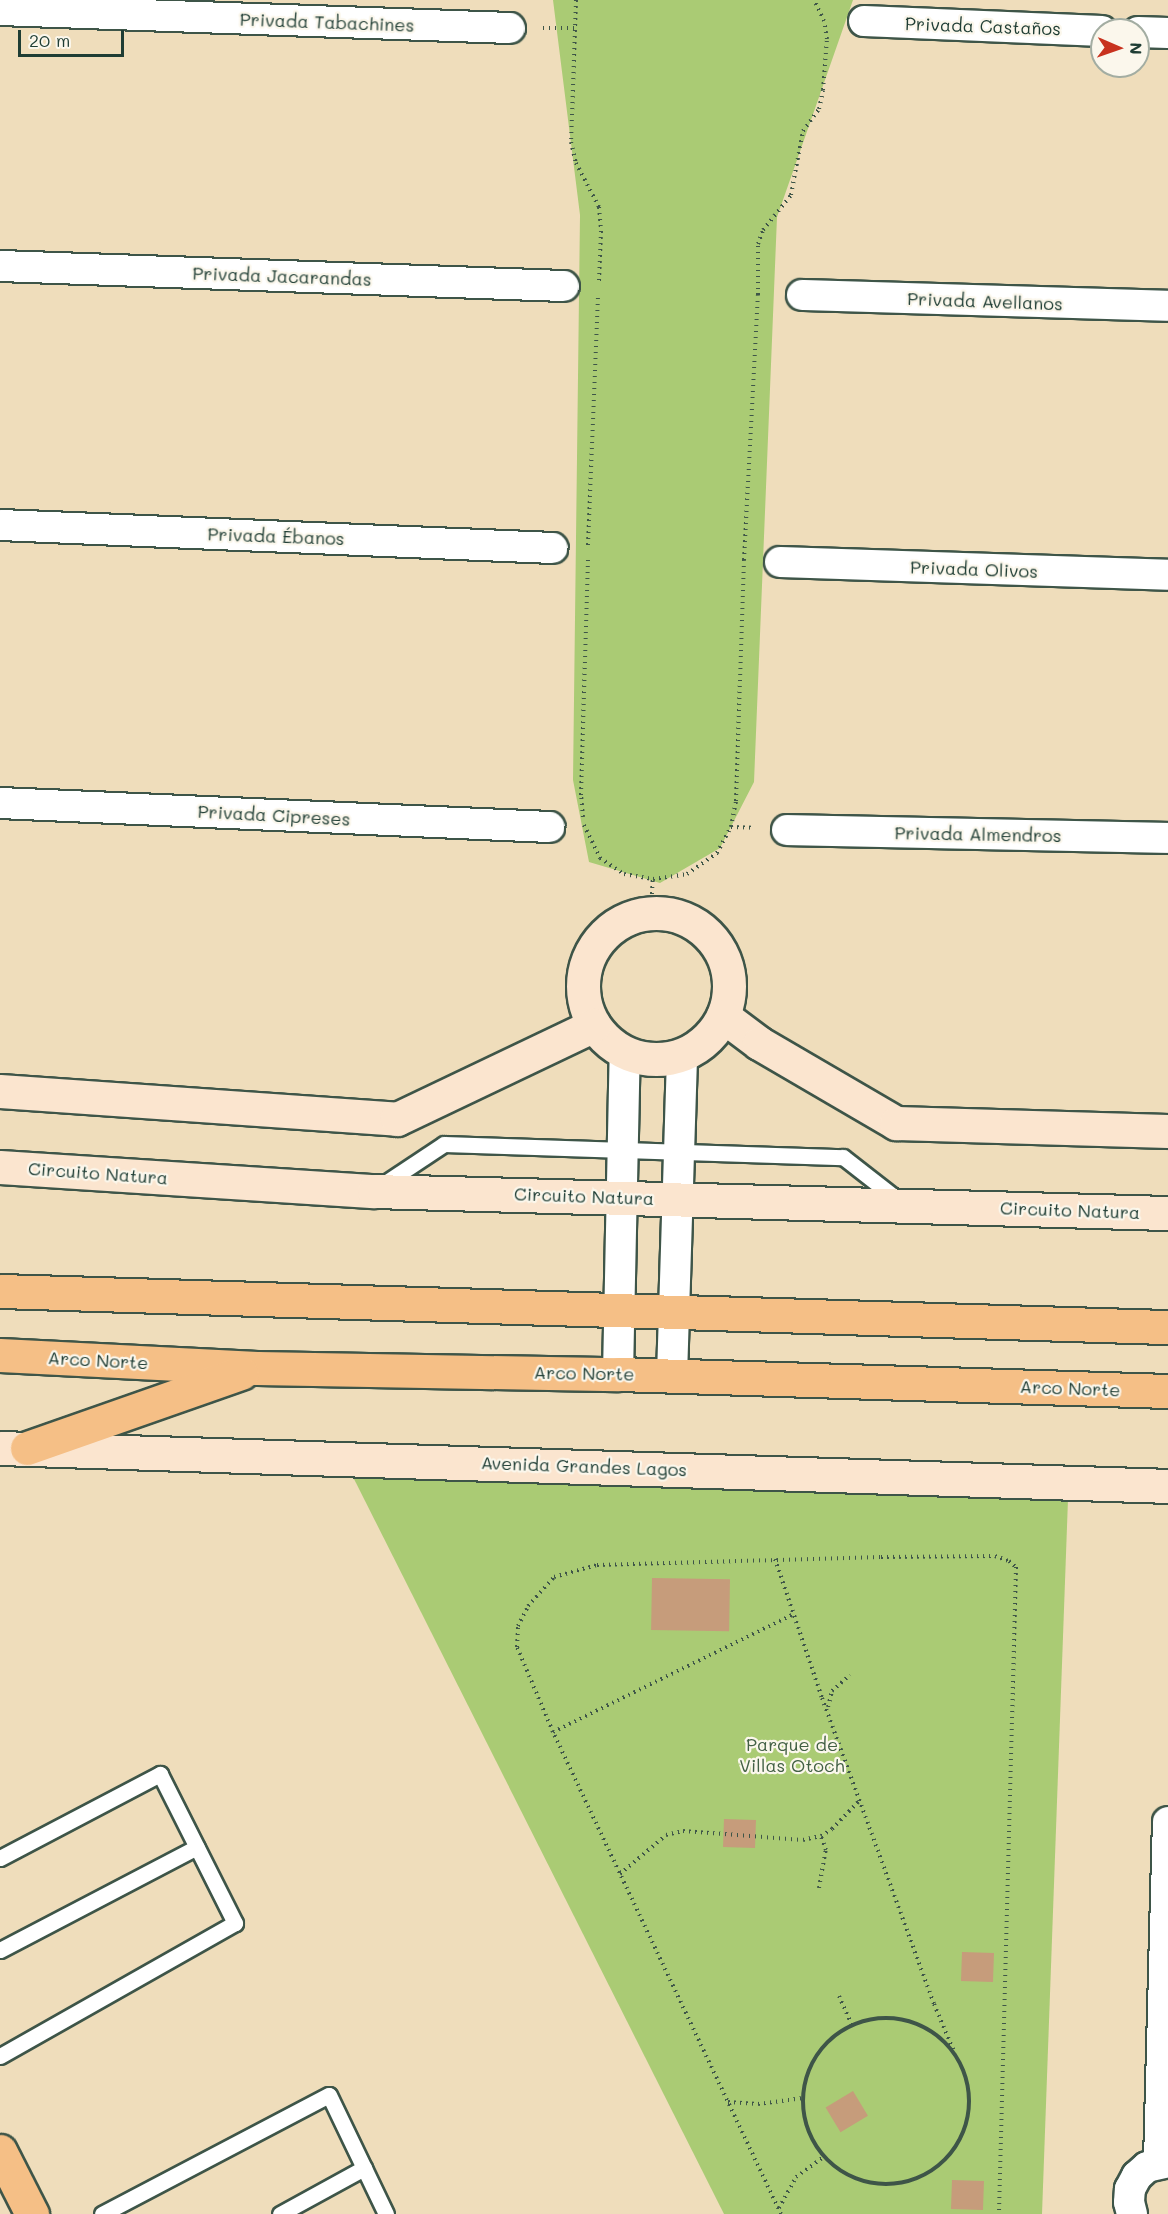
<!DOCTYPE html>
<html>
<head>
<meta charset="utf-8">
<style>
  body { margin:0 }
  #map { position:relative; width:1168px; height:2214px; overflow:hidden; background:#efddbb; font-family:Mali,sans-serif }
  div>[style] { position:absolute }
  .green>* { inset:0; background:#aacb74 }
  .building>* { inset:0; background:#c69c7b; transform-origin:0 0 }
  .path>* { height:4px; margin-top:-2px; transform-origin:0; background:repeating-linear-gradient(90deg,#3e5548 0 1.5px,transparent 0 6px) }
  .path>.ring { margin:-2px; padding:0; box-sizing:content-box; background:none; border:4px solid #3e5548; border-radius:50% }
  .roads { filter:drop-shadow(2px 0 #3e5548) drop-shadow(-2px 0 #3e5548) drop-shadow(0 2px #3e5548) drop-shadow(0 -2px #3e5548) }
  .lane>* { height:15px; margin:-7.5px; padding:0 7.5px; transform-origin:7.5px; border-radius:7.5px; background:#fff }
  .street>* { height:30px; margin:-15px; padding:0 15px; transform-origin:15px; border-radius:15px; background:#fff }
  .secondary>* { height:33px; margin:-16.5px; padding:0 16.5px; transform-origin:16.5px; border-radius:16.5px; background:#fbe5cf }
  .secondary>.ring { margin:-16.5px; padding:0; box-sizing:content-box; background:none; border:33px solid #fbe5cf; border-radius:50% }
  .primary>* { height:33px; margin:-16.5px; padding:0 16.5px; transform-origin:16.5px; border-radius:16.5px; background:#f5bf86 }
  span { translate:-50% -50%; white-space:nowrap; text-align:center; line-height:1.15; -webkit-text-stroke:4.5px #fbf7ec; paint-order:stroke }
  .street-label { font-size:18px; color:#1f3d34 }
  .park-label { font-size:18px; color:#426044 }
  .north { position:absolute; left:1090px; top:18px; width:60px; height:60px; box-sizing:border-box; background:#fbf7ec; border:2px solid #a3ada2; border-radius:50%; rotate:92deg; font-size:16px; font-weight:700; line-height:24px; text-align:center; color:#1f3d34 }
  .north::after { content:''; display:block; margin:auto; width:21px; height:27px; background:#c8321e; clip-path:polygon(50% 0,100% 100%,50% 72%,0 100%) }
  .scale { position:absolute; left:18px; top:30px; width:106px; height:27px; box-sizing:border-box; border:3px solid #1f3d34; border-top:0; padding-left:8px; font-size:18px; line-height:21px; white-space:nowrap; color:#1f3d34; -webkit-text-stroke:4px #fbf7ec; paint-order:stroke }
</style>
</head>
<body>
<div id="map">
  <div class="green">
    <i style="clip-path:polygon(553px 0,853px 0,777px 217px,754px 782px,720px 848px,660px 883px,589px 862px,573px 780px,580px 215px)"></i>
    <i style="clip-path:polygon(351px 1473px,1068px 1499px,1042px 2214px,724px 2214px)"></i>
  </div>
  <div class="building">
    <i style="left:652px;top:1578px;width:78px;height:52px;rotate:1deg"></i>
    <i style="left:724px;top:1819px;width:32px;height:28px;rotate:2deg"></i>
    <i style="left:962px;top:1952px;width:32px;height:29px;rotate:2deg"></i>
    <i style="left:853px;top:2091px;width:29px;height:32px;rotate:59deg"></i>
    <i style="left:952px;top:2180px;width:32px;height:29px;rotate:2deg"></i>
  </div>
  <div class="path">
    <i style="left:576px;top:0;width:142px;rotate:92deg"></i>
    <i style="left:571px;top:142px;width:22px;rotate:77deg"></i>
    <i style="left:576px;top:163px;width:50px;rotate:62.4deg"></i>
    <i style="left:599px;top:207px;width:24px;rotate:85deg"></i>
    <i style="left:601px;top:231px;width:50px;rotate:92.3deg"></i>
    <i style="left:543px;top:28px;width:32px"></i>
    <i style="left:588px;top:545px;width:251px;rotate:-87.7deg"></i>
    <i style="left:583px;top:817px;width:22px;rotate:-95deg"></i>
    <i style="left:581px;top:795px;width:240px;rotate:-88.3deg"></i>
    <i style="left:584px;top:825px;width:37px;rotate:64deg"></i>
    <i style="left:600px;top:858px;width:29px;rotate:34deg"></i>
    <i style="left:624px;top:874px;width:29px;rotate:10deg"></i>
    <i style="left:653px;top:879px;width:34px;rotate:-8deg"></i>
    <i style="left:687px;top:874px;width:37px;rotate:-35deg"></i>
    <i style="left:717px;top:853px;width:30px;rotate:-62deg"></i>
    <i style="left:731px;top:827px;width:26px;rotate:-79deg"></i>
    <i style="left:736px;top:801px;width:241px;rotate:-88.1deg"></i>
    <i style="left:744px;top:560px;width:265px;rotate:-87deg"></i>
    <i style="left:758px;top:295px;width:51px;rotate:-90deg"></i>
    <i style="left:758px;top:244px;width:15px;rotate:-70deg"></i>
    <i style="left:763px;top:230px;width:45px;rotate:-51.3deg"></i>
    <i style="left:791px;top:195px;width:65px;rotate:-79.4deg"></i>
    <i style="left:803px;top:131px;width:27px;rotate:-54deg"></i>
    <i style="left:819px;top:109px;width:19px;rotate:-78deg"></i>
    <i style="left:823px;top:90px;width:51px;rotate:-85.5deg"></i>
    <i style="left:827px;top:39px;width:18px;rotate:-99deg"></i>
    <i style="left:824px;top:21px;width:23px;rotate:-115deg"></i>
    <i style="left:731px;top:827px;width:23px;rotate:2deg"></i>
    <i style="left:651px;top:912px;width:33px;rotate:-87deg"></i>
    <i style="left:775px;top:1559px;width:147px;rotate:71.3deg"></i>
    <i style="left:822px;top:1698px;width:326px;rotate:69.9deg"></i>
    <i style="left:934px;top:2004px;width:54px;rotate:67.2deg"></i>
    <i style="left:828px;top:1707px;width:16px;rotate:-76deg"></i>
    <i style="left:832px;top:1691px;width:24px;rotate:-42deg"></i>
    <i style="left:553px;top:1732px;width:268px;rotate:-26.1deg"></i>
    <i style="left:620px;top:1874px;width:60px;rotate:-40.3deg"></i>
    <i style="left:666px;top:1835px;width:17px;rotate:-13deg"></i>
    <i style="left:683px;top:1831px;width:120px;rotate:4.3deg"></i>
    <i style="left:803px;top:1840px;width:18px;rotate:-13deg"></i>
    <i style="left:821px;top:1836px;width:13px;rotate:-32deg"></i>
    <i style="left:832px;top:1829px;width:40px;rotate:-46deg"></i>
    <i style="left:819px;top:1888px;width:39px;rotate:-80deg"></i>
    <i style="left:826px;top:1850px;width:15px;rotate:-110deg"></i>
    <i style="left:839px;top:1996px;width:32px;rotate:66deg"></i>
    <i class="ring" style="left:803px;top:2018px;width:162px;height:162px"></i>
    <i style="left:728px;top:2102px;width:30px;rotate:4deg"></i>
    <i style="left:758px;top:2104px;width:46px;rotate:-7.4deg"></i>
    <i style="left:779px;top:2208px;width:35px;rotate:-61deg"></i>
    <i style="left:796px;top:2177px;width:36px;rotate:-36deg"></i>
    <i style="left:781px;top:2214px;width:533px;rotate:-115.32deg"></i>
    <i style="left:553px;top:1732px;width:92px;rotate:-113deg"></i>
    <i style="left:517px;top:1647px;width:21px;rotate:-87deg"></i>
    <i style="left:518px;top:1626px;width:22px;rotate:-63deg"></i>
    <i style="left:528px;top:1606px;width:39px;rotate:-48deg"></i>
    <i style="left:554px;top:1577px;width:45px;rotate:-15.6deg"></i>
    <i style="left:597px;top:1565px;width:284px;rotate:-1.6deg"></i>
    <i style="left:881px;top:1557px;width:114px;rotate:-0.5deg"></i>
    <i style="left:995px;top:1556px;width:15px;rotate:20deg"></i>
    <i style="left:1009px;top:1561px;width:9px;rotate:41deg"></i>
    <i style="left:1016px;top:1567px;width:647px;rotate:91.51deg"></i>
  </div>
  <div class="roads">
    <div class="lane">
      <i style="left:382px;top:1185px;width:74px;rotate:-33.5deg"></i>
      <i style="left:444px;top:1144px;width:399px;rotate:1.9deg"></i>
      <i style="left:843px;top:1157px;width:70px;rotate:38deg"></i>
      <i style="left:0;top:1858px;width:181px;rotate:-27.7deg"></i>
      <i style="left:160px;top:1774px;width:167px;rotate:63.3deg"></i>
      <i style="left:235px;top:1923px;width:270px;rotate:150.5deg"></i>
      <i style="left:0;top:1950px;width:222px;rotate:-27.6deg"></i>
      <i style="left:102px;top:2214px;width:256px;rotate:-27.7deg"></i>
      <i style="left:329px;top:2095px;width:132px;rotate:64.4deg"></i>
      <i style="left:280px;top:2214px;width:96px;rotate:-28.7deg"></i>
    </div>
    <div class="street">
      <i style="left:0;top:10px;width:510px;rotate:2.02deg"></i>
      <i style="left:864px;top:21px;width:238px;rotate:2.4deg"></i>
      <i style="left:1138px;top:32px;width:30px;rotate:2deg"></i>
      <i style="left:0;top:266px;width:564px;rotate:2.03deg"></i>
      <i style="left:802px;top:295px;width:366px;rotate:1.7deg"></i>
      <i style="left:0;top:525px;width:553px;rotate:2.38deg"></i>
      <i style="left:780px;top:562px;width:388px;rotate:1.9deg"></i>
      <i style="left:0;top:803px;width:550px;rotate:2.5deg"></i>
      <i style="left:787px;top:830px;width:381px;rotate:1.2deg"></i>
      <i style="left:618px;top:1374px;width:321px;rotate:-88.8deg"></i>
      <i style="left:672px;top:1376px;width:321px;rotate:-88.2deg"></i>
      <i style="left:1159px;top:2162px;width:340px;rotate:-88.5deg"></i>
      <i style="left:1132px;top:2214px;width:12px;rotate:-104deg"></i>
      <i style="left:1129px;top:2202px;width:13px;rotate:-86deg"></i>
      <i style="left:1130px;top:2189px;width:15px;rotate:-62deg"></i>
      <i style="left:1137px;top:2176px;width:13px;rotate:-42deg"></i>
      <i style="left:1147px;top:2167px;width:22px;rotate:-13deg"></i>
    </div>
    <div class="secondary">
      <i class="ring" style="left:583px;top:913px;width:113px;height:113px"></i>
      <i style="left:723px;top:1016px;width:45px;rotate:36.9deg"></i>
      <i style="left:759px;top:1043px;width:159px;rotate:30.3deg"></i>
      <i style="left:896px;top:1123px;width:272px;rotate:1.7deg"></i>
      <i style="left:0;top:1091px;width:398px;rotate:4deg"></i>
      <i style="left:397px;top:1119px;width:218px;rotate:-25.5deg"></i>
      <i style="left:0;top:1167px;width:375px;rotate:3.7deg"></i>
      <i style="left:374px;top:1191px;width:794px;rotate:1.59deg"></i>
      <i style="left:0;top:1448px;width:1169px;rotate:1.86deg"></i>
    </div>
    <div class="primary">
      <i style="left:0;top:1291px;width:1169px;rotate:1.77deg"></i>
      <i style="left:0;top:1355px;width:257px;rotate:2.9deg"></i>
      <i style="left:257px;top:1368px;width:361px;rotate:1deg"></i>
      <i style="left:618px;top:1374px;width:550px;rotate:1.77deg"></i>
      <i style="left:27px;top:1448px;width:227px;rotate:-19.3deg"></i>
      <i style="left:0;top:2151px;width:71px;rotate:63.1deg"></i>
    </div>
  </div>
  <div class="street-label">
    <span style="left:327px;top:22px;rotate:2deg">Privada Tabachines</span>
    <span style="left:983px;top:26px;rotate:2deg">Privada Castaños</span>
    <span style="left:282px;top:276px;rotate:2deg">Privada Jacarandas</span>
    <span style="left:985px;top:301px;rotate:2deg">Privada Avellanos</span>
    <span style="left:276px;top:536px;rotate:2deg">Privada Ébanos</span>
    <span style="left:974px;top:569px;rotate:2deg">Privada Olivos</span>
    <span style="left:274px;top:815px;rotate:3deg">Privada Cipreses</span>
    <span style="left:978px;top:834px;rotate:1deg">Privada Almendros</span>
    <span style="left:98px;top:1173px;rotate:4deg">Circuito Natura</span>
    <span style="left:584px;top:1196px;rotate:2deg">Circuito Natura</span>
    <span style="left:1070px;top:1210px;rotate:2deg">Circuito Natura</span>
    <span style="left:98px;top:1360px;rotate:3deg">Arco Norte</span>
    <span style="left:584px;top:1373px;rotate:1deg">Arco Norte</span>
    <span style="left:1070px;top:1388px;rotate:2deg">Arco Norte</span>
    <span style="left:584px;top:1466px;rotate:2deg">Avenida Grandes Lagos</span>
  </div>
  <div class="park-label">
    <span style="left:792px;top:1755px">Parque de<br>Villas Otoch</span>
  </div>
  <div class="north">N</div>
  <div class="scale">20 m</div>
</div>
</body>
</html>
